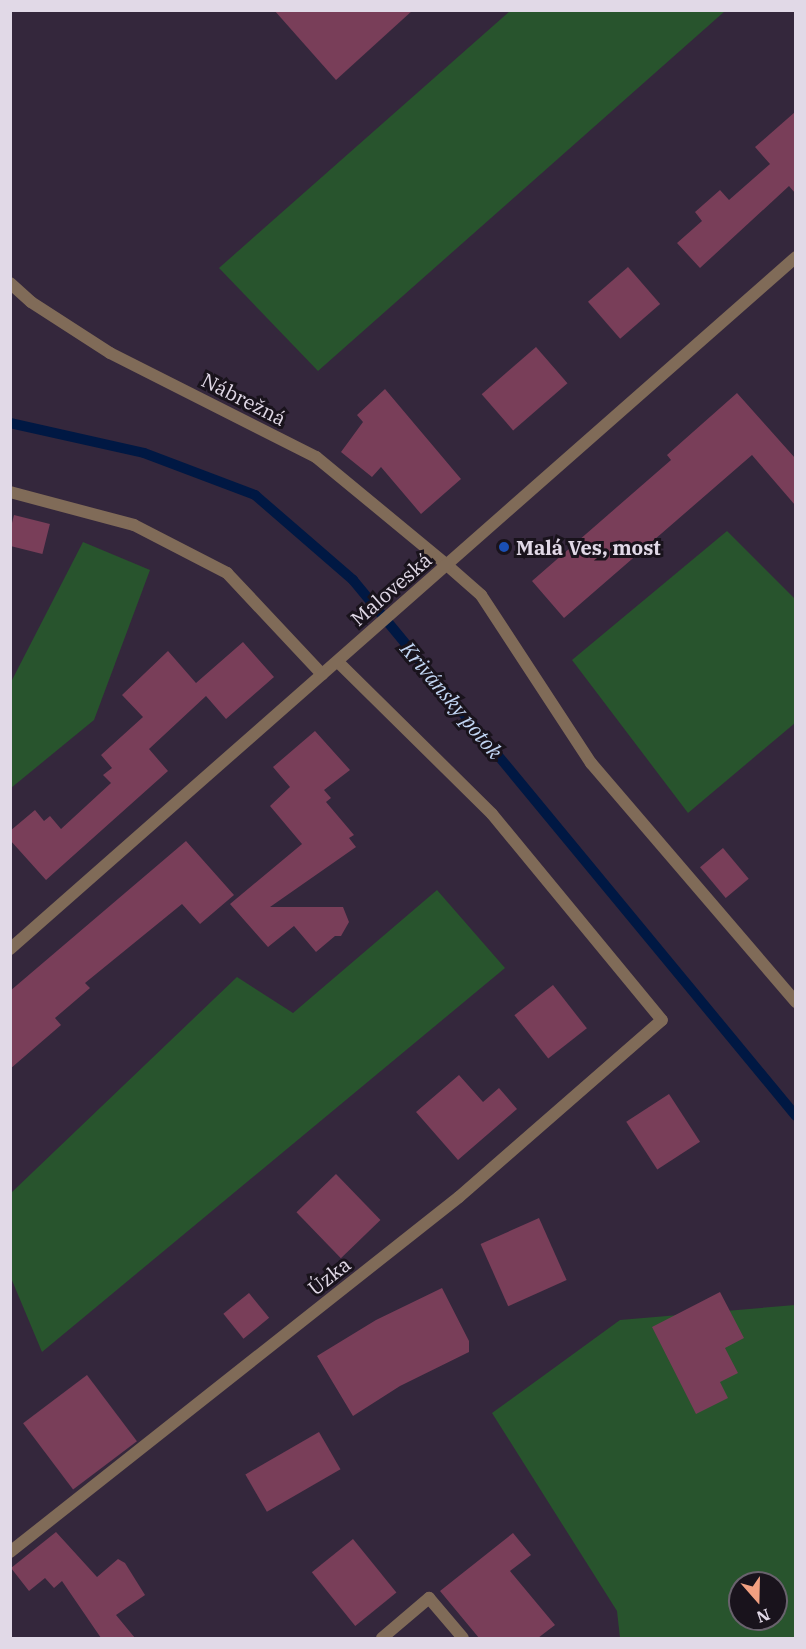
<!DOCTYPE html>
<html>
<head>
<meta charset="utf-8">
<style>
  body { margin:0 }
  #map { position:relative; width:806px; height:1649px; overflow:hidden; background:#34273c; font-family:"IBM Plex Serif",serif }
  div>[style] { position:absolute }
  .green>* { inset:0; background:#28542d }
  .stream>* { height:10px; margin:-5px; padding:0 5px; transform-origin:5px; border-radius:5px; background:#001843 }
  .building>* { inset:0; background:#793e59; transform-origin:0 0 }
  .service>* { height:12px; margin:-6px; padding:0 6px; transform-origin:6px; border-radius:6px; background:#806b58 }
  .minor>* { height:12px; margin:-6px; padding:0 6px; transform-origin:6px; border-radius:6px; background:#806b58 }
  .dots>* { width:16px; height:16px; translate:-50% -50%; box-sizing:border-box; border:3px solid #19131c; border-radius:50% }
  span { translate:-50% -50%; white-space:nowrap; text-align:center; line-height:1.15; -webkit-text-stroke:6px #19131c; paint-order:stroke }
  .street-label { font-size:20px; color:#e1d9e7 }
  .poi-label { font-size:20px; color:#e1d9e7; font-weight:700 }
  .left { translate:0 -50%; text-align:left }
  .water-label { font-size:21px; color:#c1d5f3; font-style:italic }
  .frame { position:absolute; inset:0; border:12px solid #e1d9e7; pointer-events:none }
  .north { position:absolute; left:728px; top:1571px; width:60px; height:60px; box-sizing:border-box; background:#19131c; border:2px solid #69626d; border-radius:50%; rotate:160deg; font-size:16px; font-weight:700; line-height:24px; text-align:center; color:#e1d9e7 }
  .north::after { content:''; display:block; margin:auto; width:21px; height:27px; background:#f2a081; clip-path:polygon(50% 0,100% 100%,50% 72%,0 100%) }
</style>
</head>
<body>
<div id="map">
  <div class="green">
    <i style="clip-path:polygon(511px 10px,725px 11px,318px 371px,219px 268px)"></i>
    <i style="clip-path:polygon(727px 531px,795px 599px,795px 723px,688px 813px,572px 660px)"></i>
    <i style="clip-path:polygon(83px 542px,150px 570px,94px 720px,11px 788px,11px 682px)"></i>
    <i style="clip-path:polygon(437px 890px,505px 968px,42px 1352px,11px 1278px,11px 1193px,237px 977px,293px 1013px)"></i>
    <i style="clip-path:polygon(evenodd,795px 1305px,795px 1638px,620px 1638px,617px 1611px,492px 1413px,620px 1320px,795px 1305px,740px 1583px,776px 1583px,776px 1619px,740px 1619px,740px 1583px)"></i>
  </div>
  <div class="stream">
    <i style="left:10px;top:423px;width:137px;rotate:12.6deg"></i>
    <i style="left:144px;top:453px;width:119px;rotate:20.7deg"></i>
    <i style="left:255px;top:495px;width:130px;rotate:40.9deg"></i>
    <i style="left:353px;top:580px;width:695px;rotate:50.43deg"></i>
  </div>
  <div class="building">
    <i style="clip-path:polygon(274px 10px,413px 10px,336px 80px)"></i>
    <i style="clip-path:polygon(795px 112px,795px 193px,789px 186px,700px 268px,677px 243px,702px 221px,695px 212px,720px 190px,729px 200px,770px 164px,755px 147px)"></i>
    <i style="left:628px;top:267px;width:49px;height:53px;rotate:49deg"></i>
    <i style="left:536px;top:347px;width:48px;height:72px;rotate:49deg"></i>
    <i style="clip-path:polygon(385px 389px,461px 479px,421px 514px,381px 467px,372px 477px,341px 452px,363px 422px,357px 415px)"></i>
    <i style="clip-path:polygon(737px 393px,795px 458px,795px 505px,752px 455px,564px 618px,532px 581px,671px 460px,667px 455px)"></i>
    <i style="left:14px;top:515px;width:37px;height:31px;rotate:14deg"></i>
    <i style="clip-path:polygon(243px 642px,274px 677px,226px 719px,206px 696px,149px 749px,168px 771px,46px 880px,10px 840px,10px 831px,35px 810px,44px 821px,50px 816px,61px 829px,111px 783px,103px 775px,112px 768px,101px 755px,143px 717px,122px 695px,168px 651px,196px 683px)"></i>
    <i style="clip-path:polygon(315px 731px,350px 770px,324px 790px,331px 798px,326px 802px,354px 835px,349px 838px,356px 847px,270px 907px,343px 907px,349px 922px,341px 936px,335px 936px,316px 952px,294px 926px,268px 947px,230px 904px,302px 844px,270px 806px,290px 787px,273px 767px)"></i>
    <i style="clip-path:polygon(186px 841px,234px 895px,200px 924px,182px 904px,85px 983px,90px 988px,55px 1018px,61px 1025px,10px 1069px,10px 991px)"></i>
    <i style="left:723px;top:848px;width:40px;height:30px;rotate:50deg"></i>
    <i style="left:553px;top:985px;width:55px;height:49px;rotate:52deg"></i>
    <i style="clip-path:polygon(459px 1075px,483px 1102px,499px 1088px,517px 1109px,458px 1160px,416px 1112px)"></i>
    <i style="left:669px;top:1094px;width:57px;height:51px;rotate:57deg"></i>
    <i style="left:336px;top:1174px;width:64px;height:55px;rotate:46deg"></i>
    <i style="left:539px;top:1218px;width:68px;height:64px;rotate:66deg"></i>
    <i style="clip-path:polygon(442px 1288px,469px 1341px,469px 1352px,400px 1386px,353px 1416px,317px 1356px,376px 1320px)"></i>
    <i style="clip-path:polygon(720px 1292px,744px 1338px,725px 1348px,738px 1373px,720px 1382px,728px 1398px,696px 1414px,652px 1327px)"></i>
    <i style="left:249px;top:1293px;width:32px;height:33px;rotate:51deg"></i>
    <i style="left:87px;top:1375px;width:83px;height:80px;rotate:53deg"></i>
    <i style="left:319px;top:1432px;width:43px;height:85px;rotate:60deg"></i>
    <i style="clip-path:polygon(56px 1532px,97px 1577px,118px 1559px,125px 1563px,145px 1595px,116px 1615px,135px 1638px,101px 1638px,62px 1581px,54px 1588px,45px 1578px,29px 1591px,11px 1568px)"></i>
    <i style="clip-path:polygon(513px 1533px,531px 1555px,510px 1571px,555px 1625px,538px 1638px,479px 1638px,440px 1591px)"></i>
    <i style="left:353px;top:1539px;width:69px;height:53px;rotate:51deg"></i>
  </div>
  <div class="service">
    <i style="left:448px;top:566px;width:44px;rotate:41.3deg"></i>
    <i style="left:481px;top:595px;width:201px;rotate:56.8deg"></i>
    <i style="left:591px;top:763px;width:315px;rotate:49.4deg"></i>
    <i style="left:338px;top:662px;width:216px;rotate:44.6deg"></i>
    <i style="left:492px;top:814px;width:267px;rotate:50.5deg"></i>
  </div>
  <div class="minor">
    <i style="left:10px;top:283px;width:28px;rotate:42deg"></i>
    <i style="left:31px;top:302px;width:94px;rotate:32.8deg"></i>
    <i style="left:110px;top:353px;width:231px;rotate:26.8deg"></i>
    <i style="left:316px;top:457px;width:171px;rotate:39.5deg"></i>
    <i style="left:10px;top:492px;width:128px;rotate:14.9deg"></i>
    <i style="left:134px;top:525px;width:105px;rotate:27.3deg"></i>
    <i style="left:227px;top:573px;width:139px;rotate:46.8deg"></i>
    <i style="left:10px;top:949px;width:1047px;rotate:-41.36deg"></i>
    <i style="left:10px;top:1552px;width:572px;rotate:-38.33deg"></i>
    <i style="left:459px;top:1197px;width:269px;rotate:-41.1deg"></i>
    <i style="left:382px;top:1638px;width:62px;rotate:-40.4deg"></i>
    <i style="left:429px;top:1598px;width:52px;rotate:49.6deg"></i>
  </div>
  <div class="dots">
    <i style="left:504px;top:547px;background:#1a4fb4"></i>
  </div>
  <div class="street-label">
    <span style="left:244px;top:399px;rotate:27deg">Nábrežná</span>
    <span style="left:391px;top:589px;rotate:-41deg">Maloveská</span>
    <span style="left:329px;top:1276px;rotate:-38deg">Úzka</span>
  </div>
  <div class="poi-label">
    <span class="left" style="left:516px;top:547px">Malá Ves, most</span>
  </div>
  <div class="water-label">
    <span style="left:452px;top:700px;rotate:50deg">Krivánsky potok</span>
  </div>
  <div class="frame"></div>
  <div class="north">N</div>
</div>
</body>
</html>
